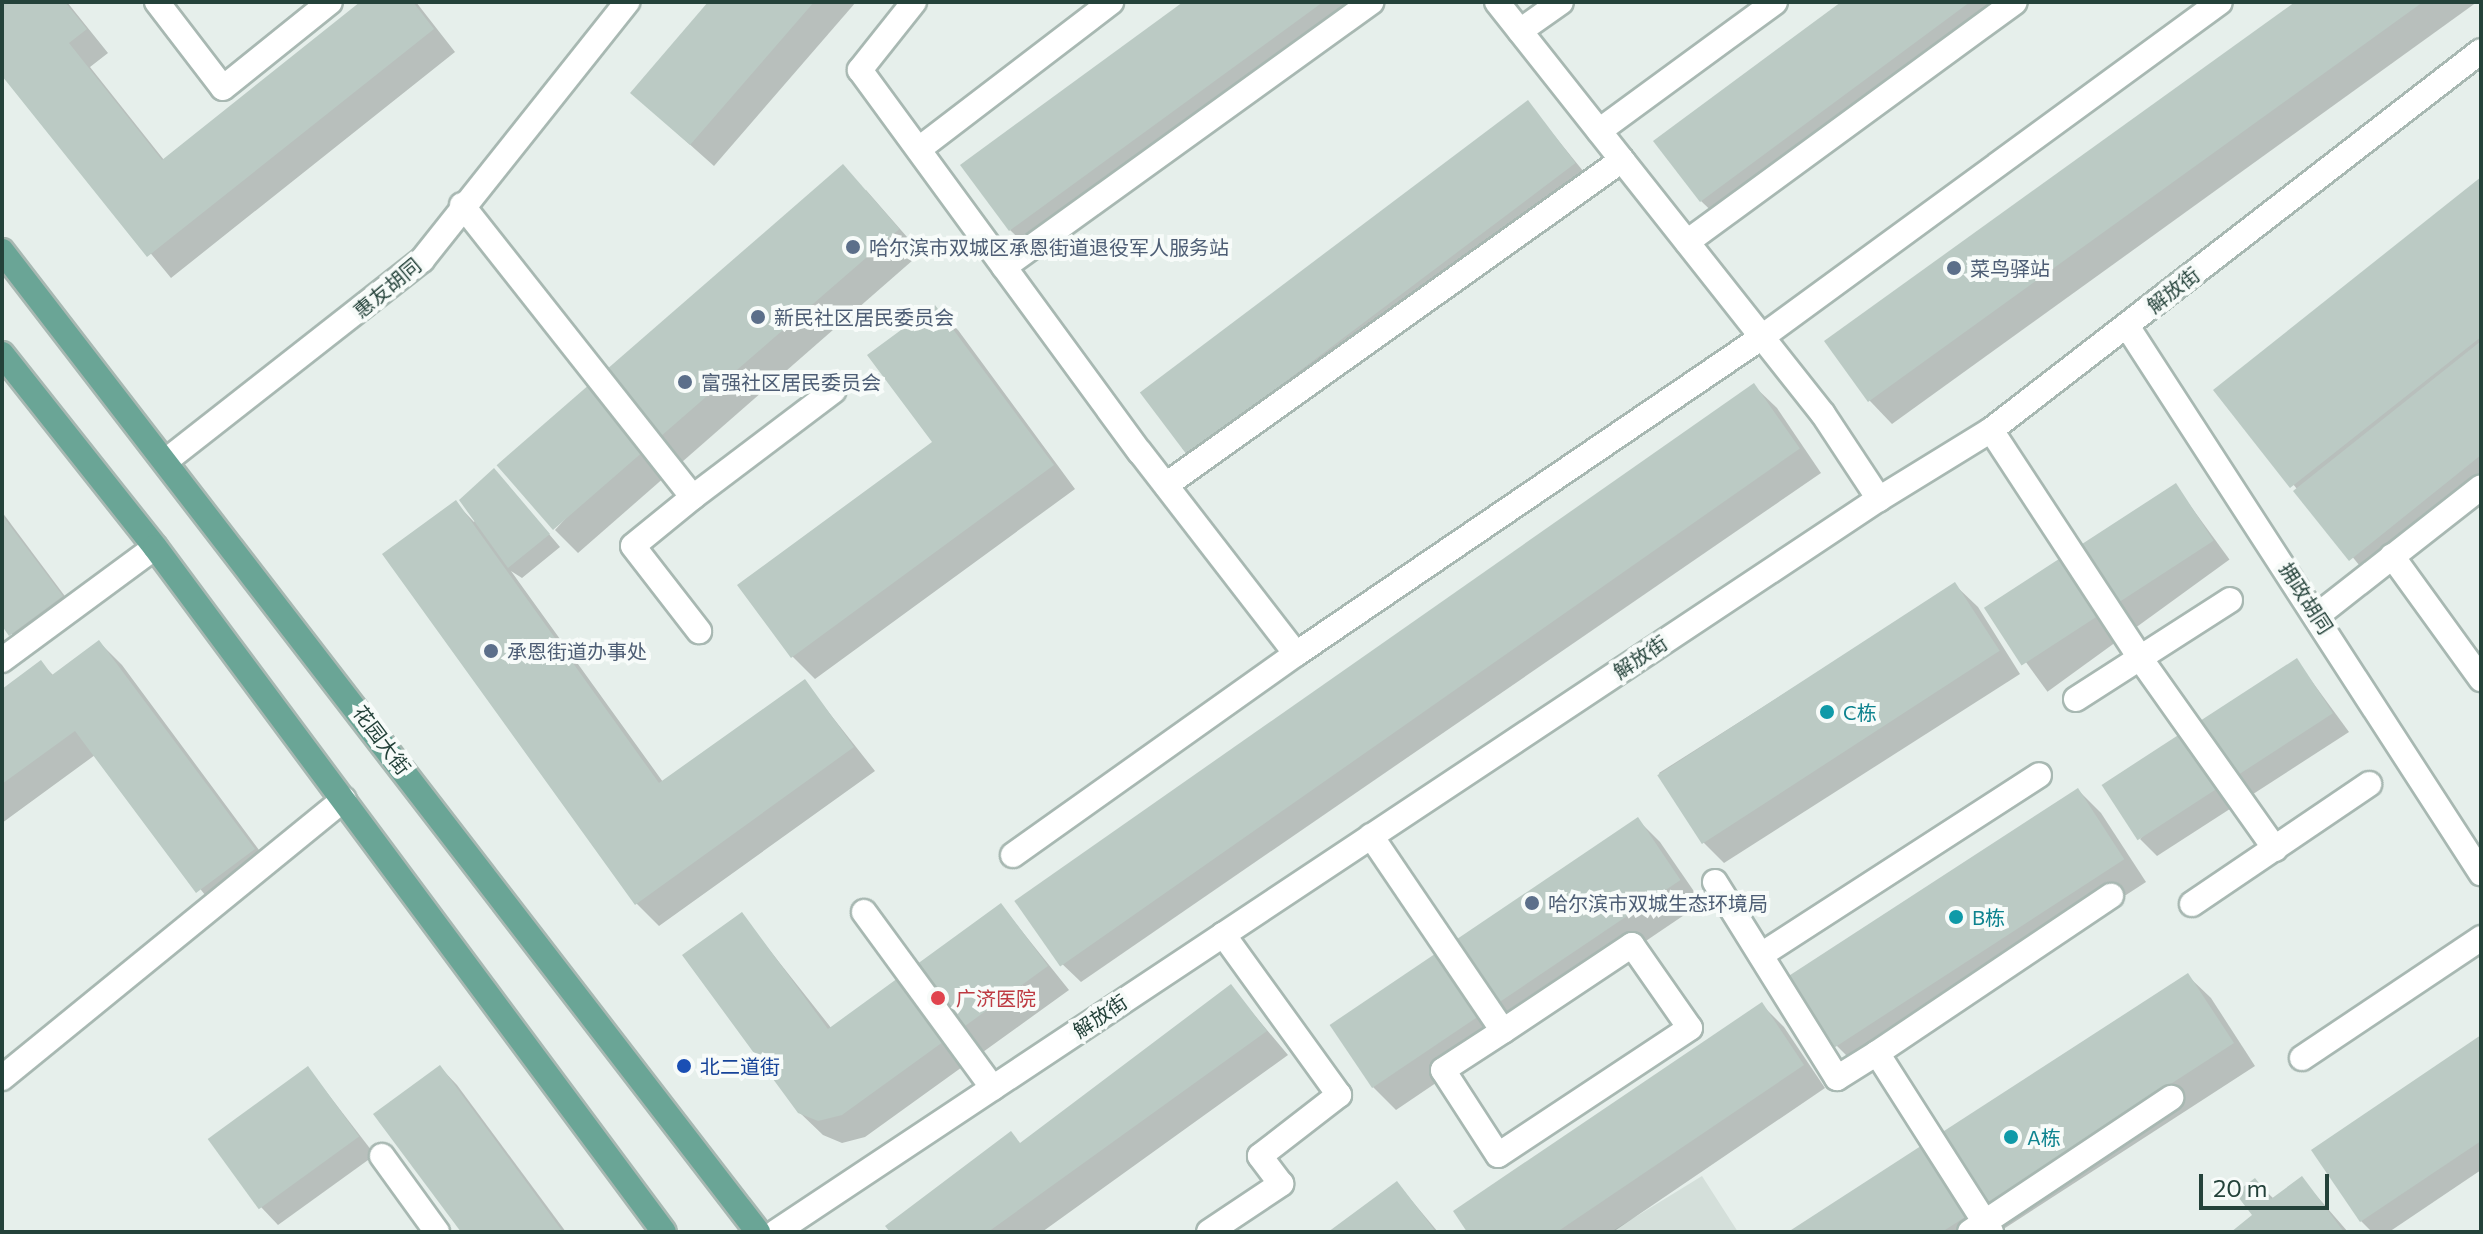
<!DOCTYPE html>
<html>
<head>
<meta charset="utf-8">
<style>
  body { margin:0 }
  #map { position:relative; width:2483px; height:1234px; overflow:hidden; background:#e6efeb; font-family:Commissioner,"Noto Sans SC",sans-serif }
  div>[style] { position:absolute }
  .built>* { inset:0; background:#d4dfda }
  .shadow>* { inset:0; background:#0003; transform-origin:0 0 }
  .building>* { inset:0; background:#bbcac4; transform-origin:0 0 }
  .roads { filter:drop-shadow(2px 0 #a8b8b2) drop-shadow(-2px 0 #a8b8b2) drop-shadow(0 2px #a8b8b2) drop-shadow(0 -2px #a8b8b2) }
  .minor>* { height:24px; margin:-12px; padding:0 12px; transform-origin:12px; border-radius:12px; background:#fff }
  .major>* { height:24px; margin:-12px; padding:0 12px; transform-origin:12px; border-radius:12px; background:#6aa596 }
  .dots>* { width:22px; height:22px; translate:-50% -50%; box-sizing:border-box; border:4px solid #f7fbf9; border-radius:50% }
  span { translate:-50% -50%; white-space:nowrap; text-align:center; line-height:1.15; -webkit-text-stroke:8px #f7fbf9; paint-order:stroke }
  .service-label { font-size:20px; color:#4e5e75 }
  .left { translate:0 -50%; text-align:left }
  .street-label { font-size:20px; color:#24423a }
  .culture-label { font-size:20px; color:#0d838f }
  .health-label { font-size:20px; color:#be3a42 }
  .transit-label { font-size:20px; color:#164399 }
  .frame { position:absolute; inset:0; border:4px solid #24423a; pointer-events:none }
  .scale { position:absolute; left:2199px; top:1174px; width:130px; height:36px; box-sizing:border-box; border:4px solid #24423a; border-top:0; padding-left:10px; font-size:24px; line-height:28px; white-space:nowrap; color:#24423a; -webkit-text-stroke:6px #f7fbf9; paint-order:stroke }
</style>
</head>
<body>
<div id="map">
  <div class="built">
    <i style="clip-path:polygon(1702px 1176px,1738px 1232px,1611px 1232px)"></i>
  </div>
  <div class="shadow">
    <i style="clip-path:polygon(2px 2px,67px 2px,108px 53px,90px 67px,164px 160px,363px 2px,416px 2px,455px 52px,171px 278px,2px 73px)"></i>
    <i style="clip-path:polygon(711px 2px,856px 2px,714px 166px,632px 93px)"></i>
    <i style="clip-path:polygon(1186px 2px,1376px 2px,1033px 252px,1010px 230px)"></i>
    <i style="clip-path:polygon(1844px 2px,2023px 2px,1724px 223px,1701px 201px)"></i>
    <i style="clip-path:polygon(2299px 2px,2477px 2px,1892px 424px,1870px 401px,1827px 342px)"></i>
    <i style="clip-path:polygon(1528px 103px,1596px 187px,1205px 471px,1182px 448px)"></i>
    <i style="clip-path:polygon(2481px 179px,2481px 496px,2373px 582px,2216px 390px)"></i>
    <i style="clip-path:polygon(866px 190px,921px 253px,578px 553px,555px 530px)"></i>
    <i style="clip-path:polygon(935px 308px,958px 330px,1075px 489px,815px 679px,792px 656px,935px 442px)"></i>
    <i style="clip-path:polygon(1754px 386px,1777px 408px,1821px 473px,1081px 982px,1058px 960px)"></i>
    <i style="clip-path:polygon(506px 483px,560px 547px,522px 578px,511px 571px,663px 782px,804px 681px,875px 771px,659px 926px,636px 903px,456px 503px,474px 522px)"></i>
    <i style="left:2176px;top:486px;width:91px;height:225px;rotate:54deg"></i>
    <i style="clip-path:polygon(2px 512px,79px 615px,28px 652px,2px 623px)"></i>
    <i style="clip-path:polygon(1955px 585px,1978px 607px,2020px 674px,1724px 863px,1701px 840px,1659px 773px)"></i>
    <i style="clip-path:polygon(99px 642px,122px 665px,276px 873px,220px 914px,95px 755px,2px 823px,2px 692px,41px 663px,54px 676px)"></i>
    <i style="clip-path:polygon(2297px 661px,2349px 732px,2157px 856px,2140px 839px)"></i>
    <i style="clip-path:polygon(2078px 790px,2101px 813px,2146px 882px,1859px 1068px,1836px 1045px)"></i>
    <i style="clip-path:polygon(1637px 819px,1660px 842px,1702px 903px,1396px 1110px,1373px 1087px)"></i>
    <i style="clip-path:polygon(1001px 905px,1069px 990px,865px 1137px,842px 1143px,823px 1135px,799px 1112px,741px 914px,832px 1029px)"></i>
    <i style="clip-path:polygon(2188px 976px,2211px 998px,2255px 1066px,1999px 1232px,1792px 1232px)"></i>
    <i style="clip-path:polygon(1230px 986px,1288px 1055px,1042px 1232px,893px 1232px,1021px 1145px)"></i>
    <i style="clip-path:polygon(1762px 1005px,1784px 1027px,1825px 1088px,1613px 1232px,1470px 1232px)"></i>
    <i style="clip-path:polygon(2481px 1038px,2481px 1170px,2389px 1232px,2372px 1232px,2361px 1221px)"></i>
    <i style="clip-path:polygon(440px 1067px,457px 1085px,566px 1232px,463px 1232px)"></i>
    <i style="clip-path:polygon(308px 1068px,375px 1155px,278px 1225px,261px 1207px)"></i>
    <i style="clip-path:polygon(2302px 1179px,2348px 1232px,2234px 1232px,2255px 1215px,2255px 1181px,2274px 1199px)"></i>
    <i style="clip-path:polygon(1397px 1183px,1438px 1232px,1332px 1232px)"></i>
  </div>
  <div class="building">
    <i style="clip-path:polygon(7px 2px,65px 2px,87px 29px,69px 43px,162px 160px,360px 2px,413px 2px,434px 29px,147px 257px,2px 76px,2px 6px)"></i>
    <i style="clip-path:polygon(708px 2px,814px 2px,690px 145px,630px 93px)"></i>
    <i style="clip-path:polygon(1183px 2px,1323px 2px,1009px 231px,960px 165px)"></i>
    <i style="clip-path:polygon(1841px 2px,1970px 2px,1700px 202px,1653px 141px)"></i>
    <i style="clip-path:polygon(2295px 2px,2423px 2px,1868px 402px,1824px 341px)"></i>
    <i style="left:1528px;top:100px;width:79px;height:486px;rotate:53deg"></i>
    <i style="left:843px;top:164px;width:86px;height:459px;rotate:49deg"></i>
    <i style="clip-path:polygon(2481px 177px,2481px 337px,2290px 488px,2213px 390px)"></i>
    <i style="clip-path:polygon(935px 305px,1054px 465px,791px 658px,737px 585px,932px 442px,867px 355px)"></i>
    <i style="clip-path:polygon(2481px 341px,2481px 455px,2349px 561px,2293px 491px)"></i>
    <i style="left:1754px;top:383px;width:80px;height:903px;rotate:55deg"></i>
    <i style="clip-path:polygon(494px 468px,550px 534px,508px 568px,459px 500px)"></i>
    <i style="left:2176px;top:483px;width:69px;height:229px;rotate:57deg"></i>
    <i style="clip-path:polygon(456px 500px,659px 783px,805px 679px,854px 747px,635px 905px,382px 554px)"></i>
    <i style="clip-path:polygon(2px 515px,63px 596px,9px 636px,2px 626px)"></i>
    <i style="left:1955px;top:582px;width:82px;height:355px;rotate:57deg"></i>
    <i style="clip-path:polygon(99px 640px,255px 849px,196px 893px,75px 731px,2px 784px,2px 689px,41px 660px,52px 675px)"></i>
    <i style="left:2297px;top:658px;width:66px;height:233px;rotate:57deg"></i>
    <i style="left:2078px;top:788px;width:85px;height:345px;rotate:57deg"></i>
    <i style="left:1638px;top:817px;width:76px;height:372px;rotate:56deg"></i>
    <i style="clip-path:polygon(1001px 903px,1048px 966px,842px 1115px,818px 1121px,798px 1113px,682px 955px,742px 912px,828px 1029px)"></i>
    <i style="clip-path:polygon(2188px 973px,2234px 1043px,1942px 1232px,1788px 1232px)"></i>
    <i style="clip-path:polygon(1231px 984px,1267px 1031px,988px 1232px,890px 1232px,885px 1226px,1011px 1131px,1020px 1143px)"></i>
    <i style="clip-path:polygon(1762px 1002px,1804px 1065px,1557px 1232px,1467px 1232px,1453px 1211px)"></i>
    <i style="clip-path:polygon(2481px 1035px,2481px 1141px,2360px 1222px,2311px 1150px)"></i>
    <i style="clip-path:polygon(440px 1065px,563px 1232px,461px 1232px,373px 1114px)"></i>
    <i style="left:308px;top:1066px;width:87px;height:124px;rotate:54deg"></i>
    <i style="clip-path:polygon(2302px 1176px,2344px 1232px,2231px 1232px,2252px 1215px,2235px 1193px,2255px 1178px,2271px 1199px)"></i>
    <i style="clip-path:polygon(1397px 1181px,1436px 1232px,1328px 1232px)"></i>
  </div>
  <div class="roads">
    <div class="minor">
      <i style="left:157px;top:2px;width:108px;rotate:52.5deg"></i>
      <i style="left:223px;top:88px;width:137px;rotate:-38.8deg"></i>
      <i style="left:914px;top:2px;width:87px;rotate:128.5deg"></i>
      <i style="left:860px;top:70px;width:474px;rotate:53.8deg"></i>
      <i style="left:1140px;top:452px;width:255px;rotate:52.3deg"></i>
      <i style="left:1296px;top:654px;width:564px;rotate:-34.23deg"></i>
      <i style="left:1762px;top:337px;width:567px;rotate:-36.18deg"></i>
      <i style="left:1497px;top:2px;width:525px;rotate:51.65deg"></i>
      <i style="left:1823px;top:414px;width:102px;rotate:56.6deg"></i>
      <i style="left:1520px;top:31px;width:50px;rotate:-35.3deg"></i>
      <i style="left:1599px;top:131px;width:218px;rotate:-36.2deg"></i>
      <i style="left:919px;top:149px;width:242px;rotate:-37.4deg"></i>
      <i style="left:462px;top:205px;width:372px;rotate:51.7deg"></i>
      <i style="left:693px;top:497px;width:176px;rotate:-37.1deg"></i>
      <i style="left:1687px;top:242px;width:406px;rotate:-36.2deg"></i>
      <i style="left:1004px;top:267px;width:453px;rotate:-35.8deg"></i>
      <i style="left:2127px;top:326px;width:652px;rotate:57.09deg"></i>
      <i style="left:1991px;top:430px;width:272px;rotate:56.8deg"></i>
      <i style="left:2140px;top:658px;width:234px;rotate:54.7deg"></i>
      <i style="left:167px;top:460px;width:324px;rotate:-38.1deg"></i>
      <i style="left:422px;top:260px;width:330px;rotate:-51.5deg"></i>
      <i style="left:1166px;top:485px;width:560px;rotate:-35.48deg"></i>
      <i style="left:693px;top:497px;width:77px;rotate:140.8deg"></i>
      <i style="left:633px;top:546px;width:108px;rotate:52.2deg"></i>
      <i style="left:2392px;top:556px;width:152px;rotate:54.1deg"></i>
      <i style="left:2318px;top:615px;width:207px;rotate:-38.1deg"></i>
      <i style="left:2px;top:660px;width:190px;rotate:-36.4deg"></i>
      <i style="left:2076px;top:699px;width:183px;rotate:-32.7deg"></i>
      <i style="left:1371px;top:836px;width:235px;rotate:55.9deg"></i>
      <i style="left:1503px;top:1031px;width:155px;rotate:-33.7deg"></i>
      <i style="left:1632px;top:945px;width:101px;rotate:55.1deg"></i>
      <i style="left:1690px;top:1028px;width:230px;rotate:146.5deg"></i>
      <i style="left:1498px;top:1155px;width:101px;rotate:-122.9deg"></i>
      <i style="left:1443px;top:1070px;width:72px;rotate:-33deg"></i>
      <i style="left:1013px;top:855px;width:347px;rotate:-35.4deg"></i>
      <i style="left:1715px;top:882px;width:231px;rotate:58.1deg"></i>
      <i style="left:1837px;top:1078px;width:47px;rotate:-32deg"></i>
      <i style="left:1877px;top:1053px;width:212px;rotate:57.5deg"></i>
      <i style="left:2192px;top:904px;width:214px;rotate:-34.1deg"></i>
      <i style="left:864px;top:912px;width:218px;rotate:53.8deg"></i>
      <i style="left:1761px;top:955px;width:331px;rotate:-32.9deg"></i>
      <i style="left:1877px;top:1053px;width:282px;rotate:-33.9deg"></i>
      <i style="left:2302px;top:1058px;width:216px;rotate:-33.8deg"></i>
      <i style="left:2px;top:1078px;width:441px;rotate:-39.2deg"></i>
      <i style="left:382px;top:1156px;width:94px;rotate:54.1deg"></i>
      <i style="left:776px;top:1232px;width:1324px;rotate:-33.61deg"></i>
      <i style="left:1879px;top:499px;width:132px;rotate:-31.6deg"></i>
      <i style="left:1991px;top:430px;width:619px;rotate:-37.72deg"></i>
      <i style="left:1209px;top:1232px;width:87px;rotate:-33.7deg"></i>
      <i style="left:1281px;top:1184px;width:35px;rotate:-127deg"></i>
      <i style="left:1260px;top:1156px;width:100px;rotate:-37.7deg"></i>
      <i style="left:1339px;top:1095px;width:198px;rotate:-125.8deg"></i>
      <i style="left:1970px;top:1232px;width:242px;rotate:-33.7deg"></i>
    </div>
    <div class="major">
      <i style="left:2px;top:251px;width:1239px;rotate:52.38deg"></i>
      <i style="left:2px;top:354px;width:246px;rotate:51.6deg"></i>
      <i style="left:155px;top:547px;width:853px;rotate:53.39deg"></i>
    </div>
  </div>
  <div class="dots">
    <i style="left:853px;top:247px;background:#5c6f8a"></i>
    <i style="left:1954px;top:268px;background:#5c6f8a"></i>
    <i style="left:758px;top:317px;background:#5c6f8a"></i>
    <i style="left:685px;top:382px;background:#5c6f8a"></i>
    <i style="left:491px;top:651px;background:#5c6f8a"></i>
    <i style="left:1827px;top:712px;background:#0f9aa8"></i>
    <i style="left:1532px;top:903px;background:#5c6f8a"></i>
    <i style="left:1956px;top:917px;background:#0f9aa8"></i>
    <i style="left:938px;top:998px;background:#e0444e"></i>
    <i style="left:684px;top:1066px;background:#1a4fb4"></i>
    <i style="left:2011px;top:1137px;background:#0f9aa8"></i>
  </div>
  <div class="service-label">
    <span class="left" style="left:869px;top:247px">哈尔滨市双城区承恩街道退役军人服务站</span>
    <span class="left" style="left:1970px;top:268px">菜鸟驿站</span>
    <span class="left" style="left:774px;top:317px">新民社区居民委员会</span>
    <span class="left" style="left:701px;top:382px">富强社区居民委员会</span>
    <span class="left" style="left:507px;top:651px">承恩街道办事处</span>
    <span class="left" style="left:1548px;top:903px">哈尔滨市双城生态环境局</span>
  </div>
  <div class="street-label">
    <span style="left:387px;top:288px;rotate:-40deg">惠友胡同</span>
    <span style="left:2173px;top:290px;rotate:-38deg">解放街</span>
    <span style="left:2306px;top:598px;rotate:57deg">拥政胡同</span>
    <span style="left:1640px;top:657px;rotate:-34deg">解放街</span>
    <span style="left:382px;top:740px;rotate:53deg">花园大街</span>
    <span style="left:1100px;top:1016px;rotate:-34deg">解放街</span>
  </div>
  <div class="culture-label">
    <span class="left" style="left:1843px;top:712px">C栋</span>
    <span class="left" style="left:1972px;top:917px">B栋</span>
    <span class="left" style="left:2027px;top:1137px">A栋</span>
  </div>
  <div class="health-label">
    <span class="left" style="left:956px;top:998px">广济医院</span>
  </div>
  <div class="transit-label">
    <span class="left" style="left:700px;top:1066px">北二道街</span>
  </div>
  <div class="frame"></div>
  <div class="scale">20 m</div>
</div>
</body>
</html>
